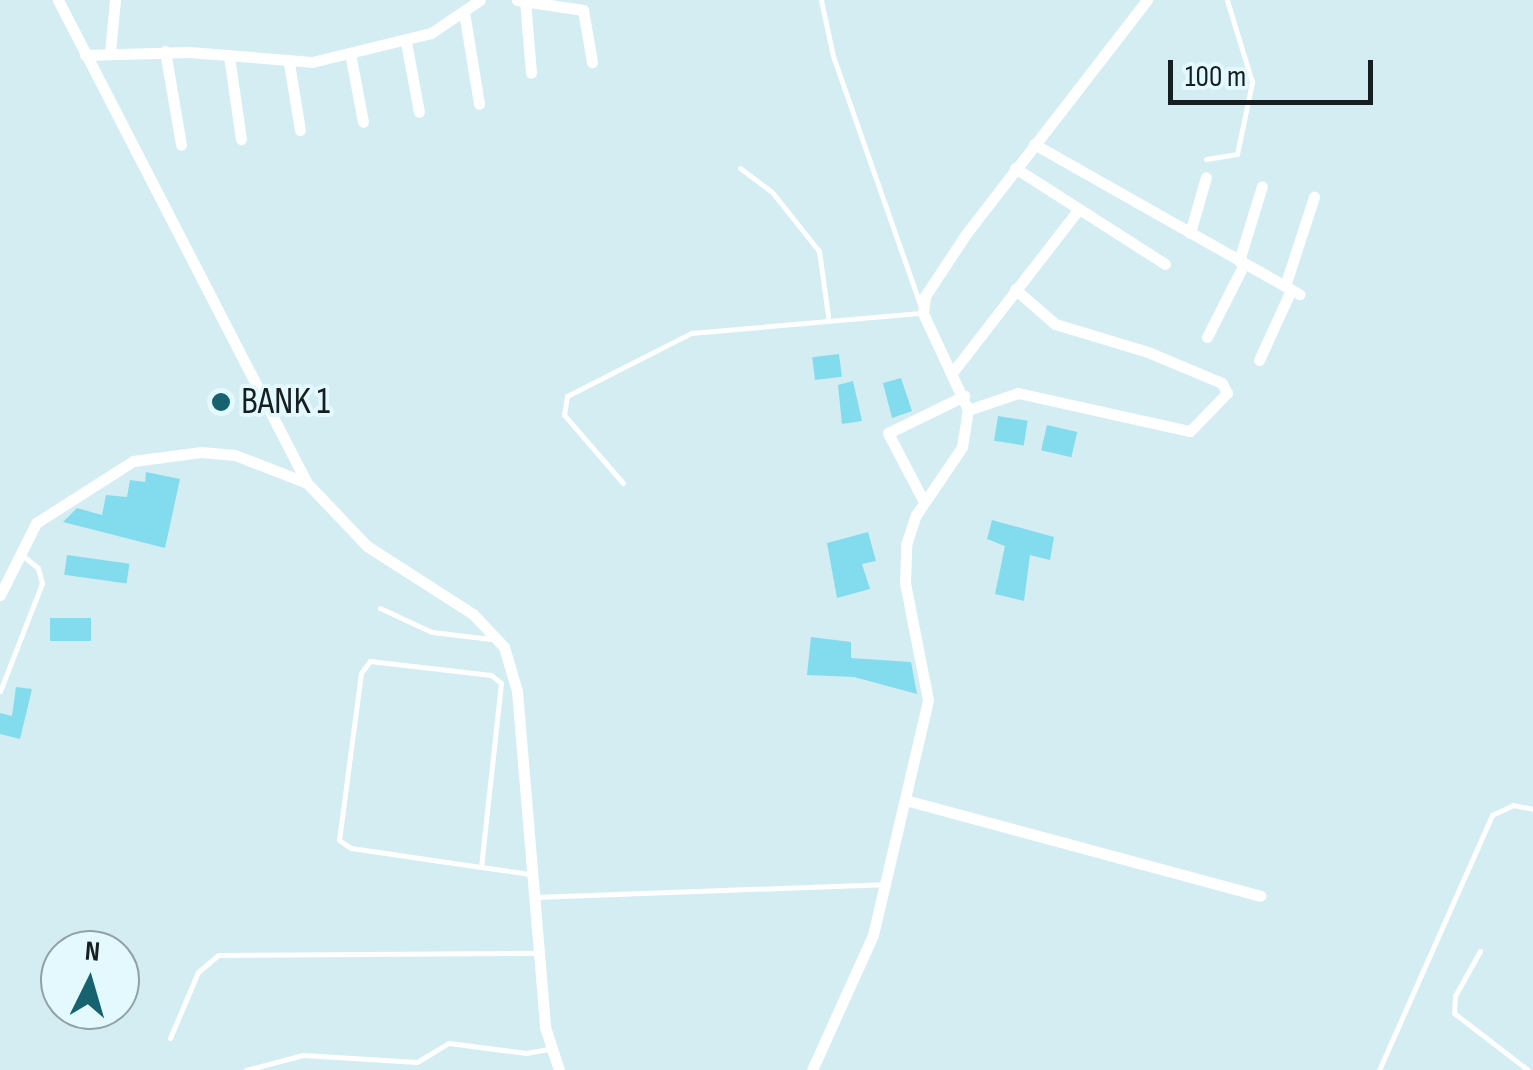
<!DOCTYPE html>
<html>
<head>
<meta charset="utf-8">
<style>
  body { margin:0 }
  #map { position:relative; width:1533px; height:1070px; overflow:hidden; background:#d3edf3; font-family:"Sofia Sans Condensed",sans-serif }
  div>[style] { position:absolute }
  .building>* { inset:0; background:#83dced; transform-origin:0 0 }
  .lane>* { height:5px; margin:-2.5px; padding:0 2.5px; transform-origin:2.5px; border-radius:2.5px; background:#fff }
  .street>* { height:11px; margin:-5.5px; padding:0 5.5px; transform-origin:5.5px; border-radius:5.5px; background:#fff }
  .dots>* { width:28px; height:28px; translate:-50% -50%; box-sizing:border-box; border:5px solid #e4f9fe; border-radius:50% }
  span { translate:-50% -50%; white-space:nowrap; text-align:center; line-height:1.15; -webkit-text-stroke:8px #e4f9fe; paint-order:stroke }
  .poi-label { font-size:38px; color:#151e20 }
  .left { translate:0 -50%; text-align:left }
  .north { position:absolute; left:40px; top:930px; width:100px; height:100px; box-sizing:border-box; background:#e4f9fe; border:2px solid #91a1a5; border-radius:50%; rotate:5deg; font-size:28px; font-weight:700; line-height:40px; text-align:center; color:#151e20 }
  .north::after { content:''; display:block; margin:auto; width:35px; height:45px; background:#17626f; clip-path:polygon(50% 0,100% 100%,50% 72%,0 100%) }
  .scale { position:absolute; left:1168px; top:60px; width:205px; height:45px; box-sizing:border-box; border:5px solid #151e20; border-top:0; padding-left:12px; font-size:30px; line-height:35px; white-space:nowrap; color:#151e20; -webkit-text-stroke:8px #e4f9fe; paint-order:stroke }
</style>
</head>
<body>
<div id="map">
  <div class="building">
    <i style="left:839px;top:354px;width:23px;height:27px;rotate:83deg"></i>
    <i style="clip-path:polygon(901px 378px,912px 411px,892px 418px,883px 383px)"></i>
    <i style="clip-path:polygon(853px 381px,862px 421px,842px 424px,838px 385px)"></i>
    <i style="left:998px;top:416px;width:30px;height:25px;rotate:9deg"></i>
    <i style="left:1047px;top:425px;width:31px;height:26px;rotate:13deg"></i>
    <i style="clip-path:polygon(146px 472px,180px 479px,165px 548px,63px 522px,77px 508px,102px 515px,106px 495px,127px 497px,130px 480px,145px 482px)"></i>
    <i style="clip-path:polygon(992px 520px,1054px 537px,1050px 560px,1030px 555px,1024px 601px,995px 594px,1005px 546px,987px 539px)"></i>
    <i style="clip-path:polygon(868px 532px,876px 561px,862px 564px,870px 589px,837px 598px,827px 543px)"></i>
    <i style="left:67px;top:555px;width:63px;height:20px;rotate:8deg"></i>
    <i style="left:50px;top:618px;width:41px;height:23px"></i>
    <i style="clip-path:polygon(811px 637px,851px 642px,851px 658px,911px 662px,917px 694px,854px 677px,807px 675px)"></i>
    <i style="clip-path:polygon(16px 687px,32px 689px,20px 739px,0 734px,0 713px,12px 716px)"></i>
  </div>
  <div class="lane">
    <i style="left:821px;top:0;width:57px;rotate:77.9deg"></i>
    <i style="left:833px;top:56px;width:264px;rotate:70.7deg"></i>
    <i style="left:1206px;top:159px;width:31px;rotate:-9deg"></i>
    <i style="left:1237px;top:154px;width:74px;rotate:-78.2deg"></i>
    <i style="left:1252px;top:82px;width:86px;rotate:-107deg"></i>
    <i style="left:740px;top:168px;width:40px;rotate:37deg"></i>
    <i style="left:772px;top:192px;width:75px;rotate:51.5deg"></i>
    <i style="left:819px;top:251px;width:66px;rotate:82.1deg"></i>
    <i style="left:623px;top:483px;width:90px;rotate:-130.9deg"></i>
    <i style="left:564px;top:415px;width:19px;rotate:-81deg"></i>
    <i style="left:567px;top:396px;width:139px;rotate:-26.9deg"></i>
    <i style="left:691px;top:333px;width:231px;rotate:-5deg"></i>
    <i style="left:380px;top:608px;width:57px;rotate:24.8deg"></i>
    <i style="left:432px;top:632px;width:59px;rotate:6.8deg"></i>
    <i style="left:0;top:691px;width:116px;rotate:-68.7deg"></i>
    <i style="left:42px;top:583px;width:16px;rotate:-105deg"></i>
    <i style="left:38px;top:568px;width:21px;rotate:-141deg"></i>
    <i style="left:481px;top:867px;width:185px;rotate:-83.8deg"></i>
    <i style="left:501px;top:683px;width:13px;rotate:-141deg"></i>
    <i style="left:491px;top:675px;width:122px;rotate:-173.4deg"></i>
    <i style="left:370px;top:661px;width:15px;rotate:127deg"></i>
    <i style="left:361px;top:673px;width:168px;rotate:97.5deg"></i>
    <i style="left:339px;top:840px;width:14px;rotate:34deg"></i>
    <i style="left:351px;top:848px;width:131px;rotate:8.3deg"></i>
    <i style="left:481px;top:867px;width:49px;rotate:8.1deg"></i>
    <i style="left:535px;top:897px;width:348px;rotate:-2.1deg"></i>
    <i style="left:1480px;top:951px;width:51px;rotate:119.1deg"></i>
    <i style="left:1455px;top:996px;width:17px;rotate:93deg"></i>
    <i style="left:1454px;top:1013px;width:93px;rotate:37.6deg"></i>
    <i style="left:170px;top:1038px;width:72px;rotate:-67deg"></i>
    <i style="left:198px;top:972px;width:26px;rotate:-40deg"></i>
    <i style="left:218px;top:955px;width:318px;rotate:-0.4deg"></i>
    <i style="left:246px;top:1070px;width:59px;rotate:-14.7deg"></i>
    <i style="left:303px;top:1055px;width:114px;rotate:3.5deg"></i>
    <i style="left:417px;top:1062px;width:37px;rotate:-31deg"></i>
    <i style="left:449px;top:1043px;width:78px;rotate:7.4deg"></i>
    <i style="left:526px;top:1053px;width:23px;rotate:-10deg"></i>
    <i style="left:1379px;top:1070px;width:279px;rotate:-66.1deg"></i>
    <i style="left:1492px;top:815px;width:23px;rotate:-25deg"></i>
    <i style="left:1513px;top:805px;width:20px;rotate:11deg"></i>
  </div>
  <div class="street">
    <i style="left:58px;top:0;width:543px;rotate:62.73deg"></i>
    <i style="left:307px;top:483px;width:87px;rotate:46.4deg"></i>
    <i style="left:367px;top:546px;width:126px;rotate:32.7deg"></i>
    <i style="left:473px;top:614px;width:45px;rotate:46.8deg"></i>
    <i style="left:504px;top:647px;width:46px;rotate:73.5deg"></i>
    <i style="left:517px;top:691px;width:337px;rotate:85.2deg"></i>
    <i style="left:545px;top:1027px;width:45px;rotate:72deg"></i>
    <i style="left:517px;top:0;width:67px;rotate:8.6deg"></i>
    <i style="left:583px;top:10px;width:53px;rotate:80.2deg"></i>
    <i style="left:525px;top:1px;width:72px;rotate:85.2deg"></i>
    <i style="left:464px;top:12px;width:93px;rotate:80.7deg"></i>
    <i style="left:406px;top:42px;width:71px;rotate:79.5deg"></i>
    <i style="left:165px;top:51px;width:95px;rotate:80.3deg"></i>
    <i style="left:110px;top:52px;width:52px;rotate:-84.5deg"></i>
    <i style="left:350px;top:53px;width:70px;rotate:79.3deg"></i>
    <i style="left:85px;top:55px;width:104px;rotate:-1.7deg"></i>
    <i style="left:189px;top:52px;width:123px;rotate:4.6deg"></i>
    <i style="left:312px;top:62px;width:122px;rotate:-13.7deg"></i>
    <i style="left:431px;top:33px;width:59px;rotate:-34deg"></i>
    <i style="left:229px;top:56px;width:84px;rotate:81.8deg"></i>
    <i style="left:289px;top:63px;width:68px;rotate:80.7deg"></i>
    <i style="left:1034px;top:144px;width:305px;rotate:29.5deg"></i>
    <i style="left:1015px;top:168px;width:178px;rotate:32.6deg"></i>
    <i style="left:1190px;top:233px;width:58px;rotate:-74.1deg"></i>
    <i style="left:1239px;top:261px;width:78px;rotate:-73deg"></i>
    <i style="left:1285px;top:286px;width:94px;rotate:-72deg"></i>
    <i style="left:1207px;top:337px;width:82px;rotate:-63.1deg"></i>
    <i style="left:1259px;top:360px;width:77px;rotate:-65.4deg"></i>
    <i style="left:952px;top:373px;width:205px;rotate:-52.3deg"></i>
    <i style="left:968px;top:410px;width:53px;rotate:-18.8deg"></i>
    <i style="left:1018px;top:393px;width:176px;rotate:12.5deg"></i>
    <i style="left:1190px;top:431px;width:53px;rotate:-45.8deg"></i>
    <i style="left:1227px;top:393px;width:11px;rotate:-117deg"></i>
    <i style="left:1222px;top:383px;width:80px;rotate:-157.3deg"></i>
    <i style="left:1148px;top:352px;width:97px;rotate:-163.2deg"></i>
    <i style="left:1055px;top:324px;width:53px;rotate:-138.8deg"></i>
    <i style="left:924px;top:502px;width:78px;rotate:-117.6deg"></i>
    <i style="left:888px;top:433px;width:85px;rotate:-26deg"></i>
    <i style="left:0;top:595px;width:80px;rotate:-63.4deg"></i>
    <i style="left:36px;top:523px;width:115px;rotate:-32.6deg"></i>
    <i style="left:133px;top:461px;width:69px;rotate:-7.5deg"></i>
    <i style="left:201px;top:452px;width:34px;rotate:5deg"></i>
    <i style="left:235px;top:455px;width:77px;rotate:21.3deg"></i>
    <i style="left:909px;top:801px;width:364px;rotate:15.1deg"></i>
    <i style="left:812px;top:1070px;width:148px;rotate:-65.7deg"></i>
    <i style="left:873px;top:935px;width:241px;rotate:-76.8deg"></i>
    <i style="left:928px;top:700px;width:119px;rotate:-101.1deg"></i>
    <i style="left:905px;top:583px;width:38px;rotate:-88deg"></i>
    <i style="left:906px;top:545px;width:32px;rotate:-72deg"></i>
    <i style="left:916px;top:515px;width:82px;rotate:-55.9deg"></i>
    <i style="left:962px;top:447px;width:37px;rotate:-81deg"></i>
    <i style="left:968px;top:410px;width:107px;rotate:-114.9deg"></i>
    <i style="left:923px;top:313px;width:17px;rotate:-83deg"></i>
    <i style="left:925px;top:296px;width:74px;rotate:-56.5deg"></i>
    <i style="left:966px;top:234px;width:296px;rotate:-52.3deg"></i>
  </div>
  <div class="dots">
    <i style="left:221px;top:402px;background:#17626f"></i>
  </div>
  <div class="poi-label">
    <span class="left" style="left:241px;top:402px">BANK 1</span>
  </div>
  <div class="north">N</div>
  <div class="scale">100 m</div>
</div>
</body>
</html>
